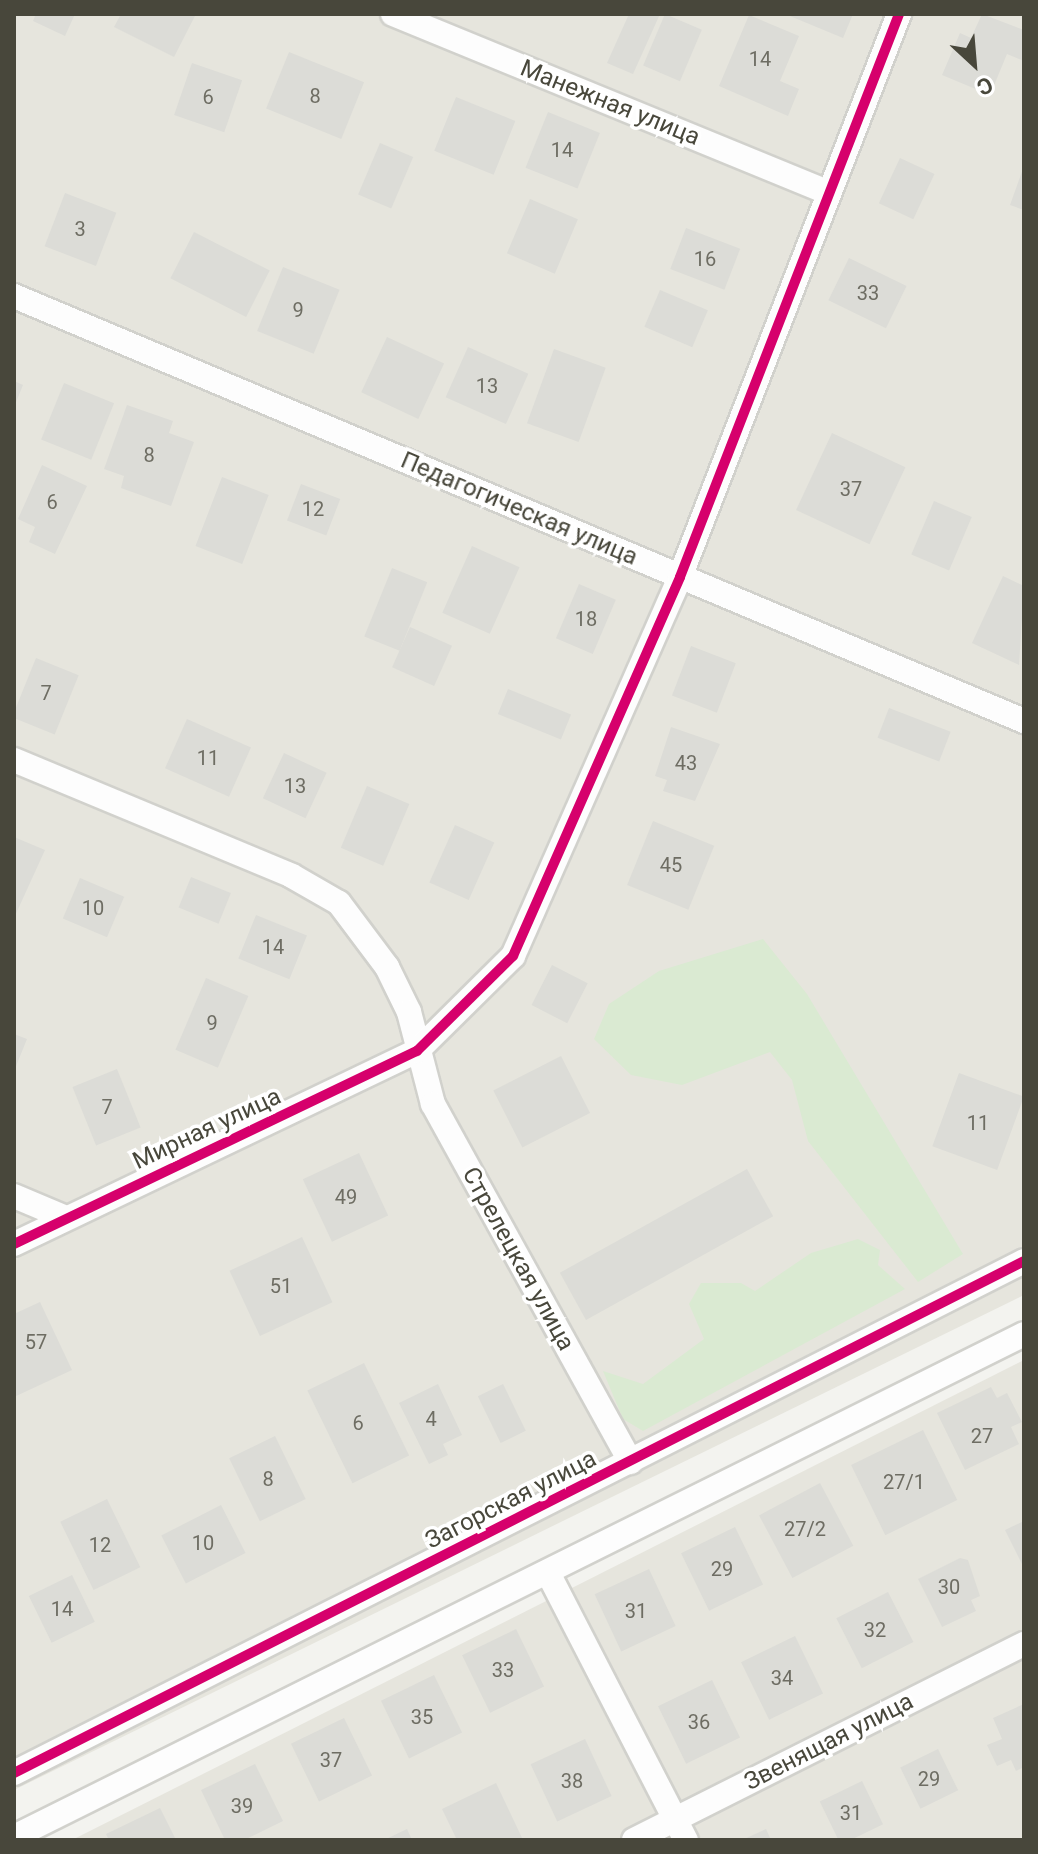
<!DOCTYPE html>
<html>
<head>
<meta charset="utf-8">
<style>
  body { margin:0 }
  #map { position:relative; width:1038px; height:1854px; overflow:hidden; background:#f3f3ef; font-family:Roboto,sans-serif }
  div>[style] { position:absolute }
  .residential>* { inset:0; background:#e6e5dd }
  .green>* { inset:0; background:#daead2 }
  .building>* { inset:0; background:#dcdcd7; transform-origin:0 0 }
  .roads { filter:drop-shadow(2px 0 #d1d1cc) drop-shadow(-2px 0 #d1d1cc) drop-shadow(0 2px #d1d1cc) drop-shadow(0 -2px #d1d1cc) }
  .street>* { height:24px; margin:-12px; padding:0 12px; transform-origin:12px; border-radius:12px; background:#fdfdfd }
  .cycleway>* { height:10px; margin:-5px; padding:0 5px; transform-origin:5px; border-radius:5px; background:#d6006c }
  span { translate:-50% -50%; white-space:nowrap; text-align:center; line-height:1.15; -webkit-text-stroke:7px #fff; paint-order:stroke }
  .number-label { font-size:20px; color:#6e6d63 }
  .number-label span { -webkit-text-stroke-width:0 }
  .street-label { font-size:24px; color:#48473b }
  .frame { position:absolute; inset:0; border:16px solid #48473b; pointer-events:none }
  .north { position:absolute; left:934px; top:24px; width:80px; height:80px; -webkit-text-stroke:6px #fff; paint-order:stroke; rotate:154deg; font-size:22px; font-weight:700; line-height:32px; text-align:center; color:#48473b }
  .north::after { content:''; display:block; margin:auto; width:28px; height:36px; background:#48473b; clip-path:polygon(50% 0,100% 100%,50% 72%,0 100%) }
</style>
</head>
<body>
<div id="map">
  <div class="residential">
    <i style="clip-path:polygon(14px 14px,1024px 14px,1024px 1295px,14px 1790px)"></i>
    <i style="clip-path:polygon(1024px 1360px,1024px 1840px,72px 1840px)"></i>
  </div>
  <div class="green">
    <i style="clip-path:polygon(763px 939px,807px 994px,963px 1254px,918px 1282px,808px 1141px,792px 1080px,770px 1052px,682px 1085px,631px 1075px,594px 1039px,609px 1004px,659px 971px)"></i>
    <i style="clip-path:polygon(858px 1239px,880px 1250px,878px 1265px,905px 1289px,643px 1431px,623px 1419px,603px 1371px,643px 1384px,704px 1339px,689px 1304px,701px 1283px,741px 1283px,755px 1291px,811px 1253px)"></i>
  </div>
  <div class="building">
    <i style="clip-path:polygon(36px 14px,75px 14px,65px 36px,33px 21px)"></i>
    <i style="clip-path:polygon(121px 14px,196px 14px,174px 57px,114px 27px)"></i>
    <i style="clip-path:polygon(629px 14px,660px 14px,633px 74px,607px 63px)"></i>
    <i style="left:665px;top:14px;width:40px;height:56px;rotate:23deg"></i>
    <i style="clip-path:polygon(785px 14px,853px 14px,843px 38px)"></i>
    <i style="clip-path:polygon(982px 14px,1024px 30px,1024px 61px,1007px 54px,990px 95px,942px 75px,960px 33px,971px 38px)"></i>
    <i style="clip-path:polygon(749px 15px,799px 36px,780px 81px,799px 89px,788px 116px,719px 86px)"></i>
    <i style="left:289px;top:52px;width:81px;height:61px;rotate:22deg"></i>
    <i style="left:192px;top:63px;width:53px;height:55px;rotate:19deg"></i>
    <i style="left:456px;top:97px;width:64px;height:58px;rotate:22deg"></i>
    <i style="left:548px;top:112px;width:56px;height:60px;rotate:22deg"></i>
    <i style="left:380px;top:143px;width:36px;height:56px;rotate:23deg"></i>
    <i style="left:900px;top:158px;width:38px;height:50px;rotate:25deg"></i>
    <i style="clip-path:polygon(1024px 166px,1024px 210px,1010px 205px)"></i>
    <i style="left:65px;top:193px;width:55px;height:57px;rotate:21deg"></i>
    <i style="left:530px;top:199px;width:52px;height:59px;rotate:23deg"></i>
    <i style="left:686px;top:228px;width:58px;height:44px;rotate:21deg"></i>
    <i style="left:194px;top:232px;width:85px;height:52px;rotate:27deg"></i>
    <i style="left:849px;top:258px;width:64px;height:47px;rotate:26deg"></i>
    <i style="left:283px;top:267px;width:61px;height:69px;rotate:22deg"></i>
    <i style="left:660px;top:290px;width:52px;height:40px;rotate:23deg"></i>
    <i style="left:387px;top:337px;width:63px;height:61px;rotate:25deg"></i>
    <i style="left:468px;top:347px;width:66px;height:55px;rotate:24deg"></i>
    <i style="left:554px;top:349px;width:55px;height:79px;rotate:20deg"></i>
    <i style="clip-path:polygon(14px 381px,23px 385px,14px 407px)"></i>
    <i style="left:64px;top:383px;width:54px;height:61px;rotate:22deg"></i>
    <i style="clip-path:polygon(127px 405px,173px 421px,169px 433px,194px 442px,171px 506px,121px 488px,124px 476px,104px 469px)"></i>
    <i style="left:832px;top:433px;width:81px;height:85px;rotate:25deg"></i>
    <i style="clip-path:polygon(42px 465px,87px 486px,55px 554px,29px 542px,35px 527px,18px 519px)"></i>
    <i style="left:222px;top:477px;width:50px;height:74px;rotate:21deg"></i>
    <i style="left:301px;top:484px;width:42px;height:39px;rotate:21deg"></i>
    <i style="left:934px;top:501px;width:41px;height:58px;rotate:23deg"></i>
    <i style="left:472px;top:546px;width:52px;height:73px;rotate:24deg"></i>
    <i style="left:392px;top:568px;width:38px;height:74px;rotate:22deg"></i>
    <i style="clip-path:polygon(1003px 576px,1024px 586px,1019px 665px,972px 643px)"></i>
    <i style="left:579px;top:584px;width:40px;height:59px;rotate:23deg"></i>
    <i style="left:410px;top:627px;width:46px;height:44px;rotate:24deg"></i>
    <i style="left:691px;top:646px;width:48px;height:53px;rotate:21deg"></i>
    <i style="left:36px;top:658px;width:46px;height:64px;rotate:22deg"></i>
    <i style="left:508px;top:689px;width:68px;height:27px;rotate:22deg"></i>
    <i style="left:889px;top:708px;width:66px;height:32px;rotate:21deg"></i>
    <i style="left:187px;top:719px;width:70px;height:54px;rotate:24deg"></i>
    <i style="clip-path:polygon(671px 727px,720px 744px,695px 801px,663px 791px,667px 780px,655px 776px)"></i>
    <i style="left:284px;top:753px;width:47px;height:50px;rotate:25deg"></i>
    <i style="left:367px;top:786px;width:46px;height:67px;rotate:23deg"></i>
    <i style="left:653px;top:821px;width:66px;height:69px;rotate:22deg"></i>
    <i style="left:455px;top:825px;width:43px;height:63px;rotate:24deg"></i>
    <i style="clip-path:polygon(14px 837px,45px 850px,14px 918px)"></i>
    <i style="left:191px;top:877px;width:43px;height:33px;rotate:22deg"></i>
    <i style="left:80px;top:878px;width:48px;height:44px;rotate:23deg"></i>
    <i style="left:256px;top:915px;width:55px;height:47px;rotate:22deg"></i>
    <i style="left:552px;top:965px;width:40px;height:45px;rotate:27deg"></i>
    <i style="left:206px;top:978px;width:46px;height:78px;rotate:23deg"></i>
    <i style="clip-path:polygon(14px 1034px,27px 1039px,14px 1071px)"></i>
    <i style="left:561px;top:1056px;width:64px;height:76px;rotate:63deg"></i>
    <i style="left:117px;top:1069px;width:63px;height:48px;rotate:68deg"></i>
    <i style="left:959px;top:1073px;width:69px;height:78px;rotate:20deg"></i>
    <i style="left:359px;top:1153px;width:69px;height:62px;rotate:65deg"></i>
    <i style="left:747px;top:1169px;width:54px;height:214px;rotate:61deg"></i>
    <i style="left:302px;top:1237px;width:72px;height:80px;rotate:65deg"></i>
    <i style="clip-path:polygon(40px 1302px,72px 1370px,14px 1397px,14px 1314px)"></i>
    <i style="left:364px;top:1363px;width:103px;height:63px;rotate:64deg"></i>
    <i style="clip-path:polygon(438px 1384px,462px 1435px,443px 1444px,448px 1455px,429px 1464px,399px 1403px)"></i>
    <i style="left:503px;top:1384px;width:52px;height:28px;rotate:64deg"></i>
    <i style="clip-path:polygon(991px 1387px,997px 1398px,1007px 1393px,1022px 1422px,1011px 1427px,1019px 1444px,965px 1470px,937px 1413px)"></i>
    <i style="left:923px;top:1430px;width:78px;height:80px;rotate:64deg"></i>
    <i style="left:275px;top:1436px;width:70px;height:51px;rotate:64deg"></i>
    <i style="left:820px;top:1483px;width:71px;height:69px;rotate:62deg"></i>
    <i style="left:107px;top:1499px;width:76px;height:52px;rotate:64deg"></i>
    <i style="left:221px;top:1505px;width:54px;height:67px;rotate:63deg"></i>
    <i style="clip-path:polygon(1024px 1521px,1024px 1568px,1005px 1530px)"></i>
    <i style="left:735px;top:1527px;width:64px;height:60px;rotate:64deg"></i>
    <i style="clip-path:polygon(960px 1558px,968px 1560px,980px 1596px,971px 1600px,976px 1611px,942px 1627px,918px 1579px)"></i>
    <i style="left:649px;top:1569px;width:63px;height:60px;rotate:65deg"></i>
    <i style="left:72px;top:1575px;width:52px;height:48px;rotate:64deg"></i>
    <i style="left:888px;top:1592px;width:56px;height:58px;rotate:63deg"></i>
    <i style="left:516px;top:1629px;width:64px;height:60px;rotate:64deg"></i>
    <i style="left:795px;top:1636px;width:64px;height:60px;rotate:64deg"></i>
    <i style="left:434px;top:1675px;width:64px;height:59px;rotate:64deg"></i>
    <i style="left:712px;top:1680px;width:64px;height:60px;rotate:64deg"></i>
    <i style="clip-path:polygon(1024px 1704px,1024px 1767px,1016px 1771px,1011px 1760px,997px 1766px,987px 1745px,1002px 1739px,993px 1718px)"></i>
    <i style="left:344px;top:1718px;width:64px;height:59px;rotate:64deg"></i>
    <i style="left:585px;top:1739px;width:63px;height:60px;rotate:65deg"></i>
    <i style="left:938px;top:1749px;width:46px;height:42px;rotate:64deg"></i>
    <i style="clip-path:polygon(255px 1764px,283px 1821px,244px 1840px,225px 1840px,201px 1790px)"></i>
    <i style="left:862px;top:1781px;width:48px;height:47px;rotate:64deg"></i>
    <i style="clip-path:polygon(496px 1783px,523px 1840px,457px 1840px,442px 1809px)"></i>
    <i style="clip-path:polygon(160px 1808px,176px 1840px,109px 1840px,106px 1834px)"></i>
    <i style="clip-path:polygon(407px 1829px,412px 1840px,384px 1840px)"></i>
    <i style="clip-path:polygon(766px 1829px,771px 1840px,742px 1840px)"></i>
  </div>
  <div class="roads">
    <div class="street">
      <i style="left:393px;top:14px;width:470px;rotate:22.3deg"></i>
      <i style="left:14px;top:296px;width:1096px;rotate:22.82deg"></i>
      <i style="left:14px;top:760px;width:301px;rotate:22.6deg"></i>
      <i style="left:292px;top:876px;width:54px;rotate:29.9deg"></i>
      <i style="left:339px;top:903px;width:80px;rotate:53.1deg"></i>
      <i style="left:387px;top:967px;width:50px;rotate:63.9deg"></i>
      <i style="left:409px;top:1012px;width:95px;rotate:75.4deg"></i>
      <i style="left:433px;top:1104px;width:409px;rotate:61.1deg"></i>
      <i style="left:14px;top:1196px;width:56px;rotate:22.9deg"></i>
      <i style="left:14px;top:1244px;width:447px;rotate:-25.6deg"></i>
      <i style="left:417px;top:1051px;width:135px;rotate:-44.7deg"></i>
      <i style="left:513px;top:956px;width:414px;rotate:-66.2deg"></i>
      <i style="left:680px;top:577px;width:604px;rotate:-68.74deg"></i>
      <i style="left:548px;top:1573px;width:301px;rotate:62.7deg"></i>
      <i style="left:14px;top:1773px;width:1132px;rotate:-26.88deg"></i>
      <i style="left:14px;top:1837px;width:1128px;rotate:-26.47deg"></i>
      <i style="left:634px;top:1840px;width:436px;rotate:-26.7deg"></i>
    </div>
  </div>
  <div class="cycleway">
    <i style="left:14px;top:1244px;width:447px;rotate:-25.6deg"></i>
    <i style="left:417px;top:1051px;width:135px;rotate:-44.7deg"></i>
    <i style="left:513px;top:956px;width:414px;rotate:-66.2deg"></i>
    <i style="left:680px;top:577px;width:604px;rotate:-68.74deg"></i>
    <i style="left:14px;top:1773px;width:1132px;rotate:-26.88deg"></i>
  </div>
  <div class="number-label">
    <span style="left:760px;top:59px">14</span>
    <span style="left:315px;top:96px">8</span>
    <span style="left:208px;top:97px">6</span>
    <span style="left:562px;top:150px">14</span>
    <span style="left:80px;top:229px">3</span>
    <span style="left:705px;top:259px">16</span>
    <span style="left:868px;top:293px">33</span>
    <span style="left:298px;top:310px">9</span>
    <span style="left:487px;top:386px">13</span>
    <span style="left:149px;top:455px">8</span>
    <span style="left:851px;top:489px">37</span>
    <span style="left:52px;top:502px">6</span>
    <span style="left:313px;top:509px">12</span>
    <span style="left:586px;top:619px">18</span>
    <span style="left:46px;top:693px">7</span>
    <span style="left:208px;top:758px">11</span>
    <span style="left:686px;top:763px">43</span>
    <span style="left:295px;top:786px">13</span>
    <span style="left:671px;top:865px">45</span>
    <span style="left:93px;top:908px">10</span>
    <span style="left:273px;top:947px">14</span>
    <span style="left:212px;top:1023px">9</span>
    <span style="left:107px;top:1107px">7</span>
    <span style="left:978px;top:1123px">11</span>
    <span style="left:346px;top:1197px">49</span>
    <span style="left:281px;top:1286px">51</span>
    <span style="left:36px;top:1342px">57</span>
    <span style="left:431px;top:1419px">4</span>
    <span style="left:358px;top:1423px">6</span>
    <span style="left:982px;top:1436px">27</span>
    <span style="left:268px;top:1479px">8</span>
    <span style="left:904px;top:1482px">27/1</span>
    <span style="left:805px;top:1529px">27/2</span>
    <span style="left:203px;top:1543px">10</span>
    <span style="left:100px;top:1545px">12</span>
    <span style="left:722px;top:1569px">29</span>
    <span style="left:949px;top:1587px">30</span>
    <span style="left:62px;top:1609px">14</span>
    <span style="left:636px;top:1611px">31</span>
    <span style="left:875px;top:1630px">32</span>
    <span style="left:503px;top:1670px">33</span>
    <span style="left:782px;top:1678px">34</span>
    <span style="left:422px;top:1717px">35</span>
    <span style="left:699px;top:1722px">36</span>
    <span style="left:331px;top:1760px">37</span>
    <span style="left:929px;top:1779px">29</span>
    <span style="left:572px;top:1781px">38</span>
    <span style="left:242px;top:1806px">39</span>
    <span style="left:851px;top:1813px">31</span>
  </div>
  <div class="street-label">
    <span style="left:610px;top:103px;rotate:22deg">Манежная улица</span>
    <span style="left:519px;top:509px;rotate:23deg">Педагогическая улица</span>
    <span style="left:207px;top:1129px;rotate:-25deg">Мирная улица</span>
    <span style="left:518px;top:1259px;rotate:61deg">Стрелецкая улица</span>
    <span style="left:511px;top:1500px;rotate:-27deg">Загорская улица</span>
    <span style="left:829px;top:1742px;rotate:-27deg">Звенящая улица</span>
  </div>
  <div class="frame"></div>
  <div class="north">С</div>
</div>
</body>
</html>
